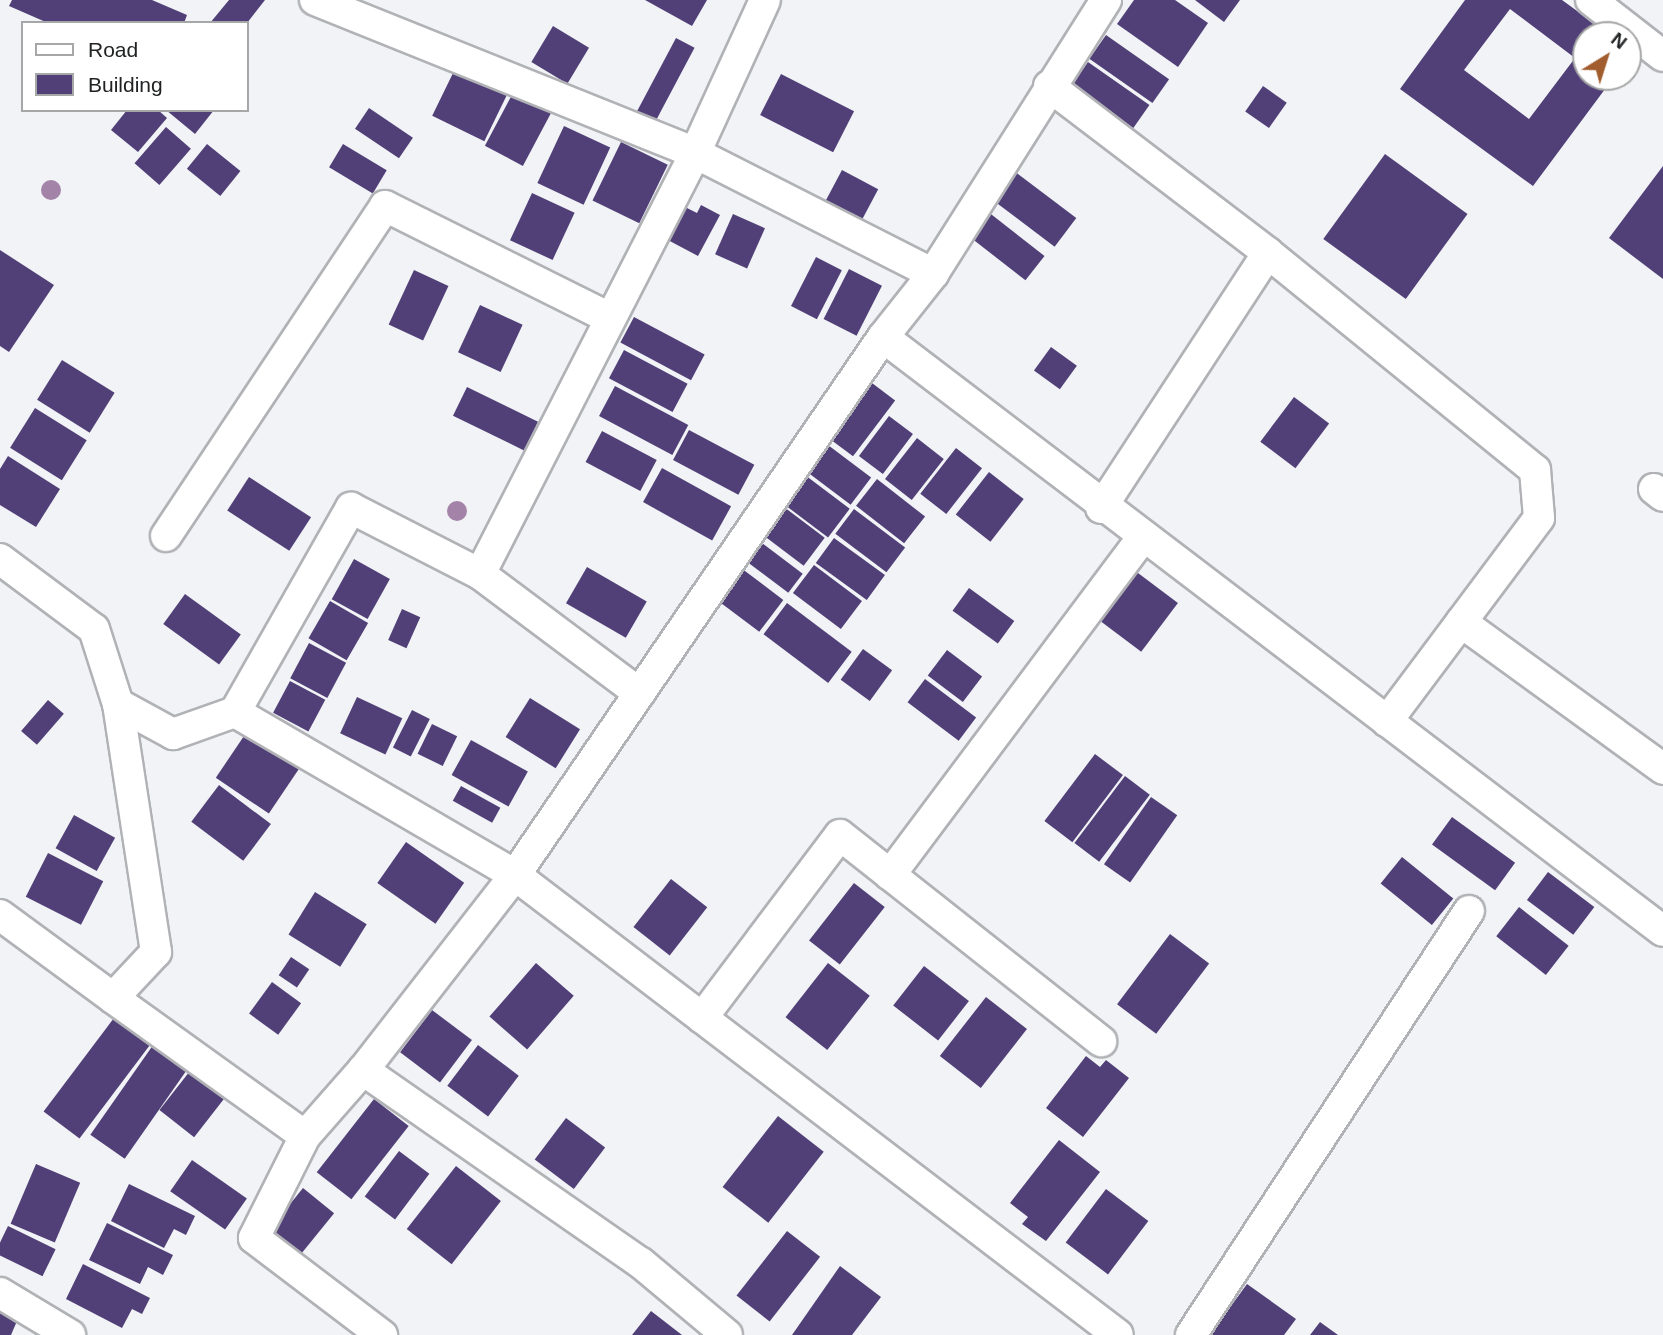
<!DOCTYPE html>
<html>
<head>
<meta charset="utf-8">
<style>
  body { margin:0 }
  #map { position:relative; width:1663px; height:1335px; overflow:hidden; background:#f1f3f6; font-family:Helvetica,sans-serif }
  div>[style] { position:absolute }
  .building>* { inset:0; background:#514077; transform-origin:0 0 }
  .roads { filter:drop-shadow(2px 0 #b1b2b6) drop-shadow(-2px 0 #b1b2b6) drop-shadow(0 2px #b1b2b6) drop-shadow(0 -2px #b1b2b6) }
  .minor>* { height:30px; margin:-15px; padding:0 15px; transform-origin:15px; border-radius:15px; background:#fff }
  .trees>* { width:20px; height:20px; margin:-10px; border-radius:50%; background:#a483a8 }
  span { translate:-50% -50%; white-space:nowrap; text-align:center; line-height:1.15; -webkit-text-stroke:7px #fff; paint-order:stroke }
  .legend { position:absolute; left:21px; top:21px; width:228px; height:91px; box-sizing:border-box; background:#fff; border:2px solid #a6a7a7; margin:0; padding:9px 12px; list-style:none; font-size:21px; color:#212223 }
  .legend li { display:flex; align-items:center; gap:14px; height:35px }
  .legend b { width:35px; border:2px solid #a6a7a7 }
  .north { position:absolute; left:1572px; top:21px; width:70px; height:70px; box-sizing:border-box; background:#fff; border:2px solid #a6a7a7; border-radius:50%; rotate:38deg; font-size:19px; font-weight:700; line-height:28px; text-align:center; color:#212223 }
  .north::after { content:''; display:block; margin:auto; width:24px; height:32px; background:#a15d2e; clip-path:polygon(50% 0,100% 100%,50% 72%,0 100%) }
</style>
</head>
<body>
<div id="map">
  <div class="building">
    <i style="clip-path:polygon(12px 0,152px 0,187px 15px,184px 23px,48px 23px,9px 6px)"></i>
    <i style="clip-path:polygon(229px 0,265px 0,247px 23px,210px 23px)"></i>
    <i style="clip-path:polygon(645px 0,707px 0,692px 26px)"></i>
    <i style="clip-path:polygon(1134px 0,1175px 0,1208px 23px,1178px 67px,1117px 24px)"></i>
    <i style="clip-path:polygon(1195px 0,1240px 0,1224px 22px)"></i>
    <i style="clip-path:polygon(evenodd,1465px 0,1562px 0,1610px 35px,1586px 35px,1586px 77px,1614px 77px,1533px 186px,1400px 89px,1465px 0,1510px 9px,1575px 58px,1529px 119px,1464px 70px,1510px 9px)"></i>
    <i style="left:553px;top:26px;width:42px;height:42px;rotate:31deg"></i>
    <i style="left:1106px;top:35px;width:77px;height:29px;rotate:35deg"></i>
    <i style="left:676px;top:38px;width:21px;height:85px;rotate:28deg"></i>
    <i style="left:1088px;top:62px;width:75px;height:29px;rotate:35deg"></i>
    <i style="left:455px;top:69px;width:58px;height:52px;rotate:26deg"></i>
    <i style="left:781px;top:74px;width:82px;height:46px;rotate:27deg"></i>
    <i style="left:1263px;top:86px;width:29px;height:31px;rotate:35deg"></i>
    <i style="left:514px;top:91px;width:43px;height:62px;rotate:28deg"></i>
    <i style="left:369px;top:108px;width:53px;height:25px;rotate:34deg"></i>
    <i style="clip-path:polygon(127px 110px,158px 110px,167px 118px,138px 152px,111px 130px)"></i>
    <i style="clip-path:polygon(166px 110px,214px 110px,195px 134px)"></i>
    <i style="left:564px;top:126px;width:51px;height:63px;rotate:25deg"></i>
    <i style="left:166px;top:127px;width:33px;height:48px;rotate:41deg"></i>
    <i style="left:621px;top:142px;width:52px;height:65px;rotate:26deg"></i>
    <i style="left:207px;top:144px;width:43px;height:32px;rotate:39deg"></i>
    <i style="left:343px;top:144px;width:51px;height:27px;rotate:31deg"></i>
    <i style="left:1385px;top:154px;width:102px;height:105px;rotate:36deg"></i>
    <i style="clip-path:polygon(1663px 166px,1663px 279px,1609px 238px)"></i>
    <i style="left:842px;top:170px;width:41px;height:45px;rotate:28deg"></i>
    <i style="left:1014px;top:171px;width:78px;height:36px;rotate:37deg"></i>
    <i style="left:532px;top:193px;width:47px;height:52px;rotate:25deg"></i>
    <i style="clip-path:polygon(701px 205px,720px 215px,698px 256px,666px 239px,683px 206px,697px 213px)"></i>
    <i style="left:987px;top:211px;width:73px;height:31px;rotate:38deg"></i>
    <i style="left:733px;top:214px;width:35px;height:44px;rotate:24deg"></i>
    <i style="clip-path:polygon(0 250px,54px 285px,9px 352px,0 346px)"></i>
    <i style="left:816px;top:257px;width:29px;height:55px;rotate:27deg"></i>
    <i style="left:849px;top:269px;width:37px;height:56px;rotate:27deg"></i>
    <i style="left:414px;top:270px;width:38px;height:60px;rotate:25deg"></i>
    <i style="left:480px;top:305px;width:47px;height:52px;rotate:25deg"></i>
    <i style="left:634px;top:317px;width:80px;height:29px;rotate:28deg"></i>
    <i style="left:1051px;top:347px;width:32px;height:29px;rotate:36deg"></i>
    <i style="left:624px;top:350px;width:72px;height:32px;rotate:28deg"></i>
    <i style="left:62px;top:360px;width:62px;height:47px;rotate:32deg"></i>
    <i style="left:868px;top:380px;width:34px;height:70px;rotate:37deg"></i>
    <i style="left:615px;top:386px;width:83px;height:34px;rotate:28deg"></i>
    <i style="left:467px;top:387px;width:79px;height:32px;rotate:26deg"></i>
    <i style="left:1294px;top:397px;width:44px;height:56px;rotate:37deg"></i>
    <i style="left:35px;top:408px;width:61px;height:47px;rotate:32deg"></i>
    <i style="left:889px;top:416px;width:30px;height:50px;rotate:37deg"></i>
    <i style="left:689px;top:430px;width:74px;height:34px;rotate:28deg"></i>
    <i style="left:602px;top:431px;width:62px;height:35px;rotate:28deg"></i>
    <i style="left:917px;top:438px;width:34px;height:52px;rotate:38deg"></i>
    <i style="left:824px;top:442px;width:59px;height:34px;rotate:37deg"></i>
    <i style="left:956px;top:448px;width:33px;height:58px;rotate:38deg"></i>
    <i style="clip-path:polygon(8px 456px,60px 489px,36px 527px,0 505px,0 469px)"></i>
    <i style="left:662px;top:468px;width:79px;height:39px;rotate:29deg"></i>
    <i style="left:801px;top:472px;width:61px;height:36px;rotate:37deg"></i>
    <i style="left:989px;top:472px;width:44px;height:54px;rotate:38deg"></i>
    <i style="left:249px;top:477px;width:74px;height:40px;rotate:33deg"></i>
    <i style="left:877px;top:479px;width:61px;height:34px;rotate:38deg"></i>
    <i style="left:780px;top:504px;width:56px;height:35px;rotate:37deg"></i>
    <i style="left:854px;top:509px;width:64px;height:31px;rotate:37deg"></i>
    <i style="left:834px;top:538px;width:63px;height:31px;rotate:36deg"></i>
    <i style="left:758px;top:540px;width:56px;height:24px;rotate:37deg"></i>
    <i style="left:354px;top:559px;width:41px;height:46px;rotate:29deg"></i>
    <i style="left:737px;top:565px;width:58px;height:40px;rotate:37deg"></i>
    <i style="left:814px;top:565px;width:60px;height:35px;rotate:37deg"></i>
    <i style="left:587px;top:567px;width:69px;height:42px;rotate:30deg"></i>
    <i style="left:1134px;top:570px;width:55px;height:61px;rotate:37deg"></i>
    <i style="left:969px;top:588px;width:56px;height:28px;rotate:36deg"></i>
    <i style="left:185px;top:594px;width:69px;height:37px;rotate:36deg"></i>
    <i style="left:330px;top:601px;width:44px;height:43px;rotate:30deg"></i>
    <i style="left:787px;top:603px;width:81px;height:39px;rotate:37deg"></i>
    <i style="left:402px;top:609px;width:20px;height:34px;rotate:24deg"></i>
    <i style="left:309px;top:643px;width:42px;height:40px;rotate:28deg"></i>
    <i style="left:863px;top:649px;width:36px;height:38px;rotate:36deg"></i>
    <i style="left:947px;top:650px;width:44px;height:32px;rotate:37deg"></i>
    <i style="left:925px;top:679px;width:64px;height:29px;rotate:37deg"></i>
    <i style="left:290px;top:681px;width:40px;height:36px;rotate:28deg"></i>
    <i style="left:357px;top:697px;width:50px;height:40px;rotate:25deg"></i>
    <i style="left:530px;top:698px;width:59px;height:46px;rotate:32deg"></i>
    <i style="left:48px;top:700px;width:21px;height:41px;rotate:41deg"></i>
    <i style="left:412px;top:710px;width:20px;height:42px;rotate:27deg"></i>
    <i style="left:432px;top:724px;width:28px;height:33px;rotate:26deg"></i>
    <i style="left:246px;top:733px;width:64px;height:54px;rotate:34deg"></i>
    <i style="left:471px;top:740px;width:65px;height:40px;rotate:29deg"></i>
    <i style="left:1095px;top:754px;width:35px;height:84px;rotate:37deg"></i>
    <i style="left:1125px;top:776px;width:31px;height:84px;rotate:37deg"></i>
    <i style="left:219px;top:785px;width:65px;height:46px;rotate:37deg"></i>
    <i style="left:461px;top:786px;width:45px;height:17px;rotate:29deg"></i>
    <i style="left:1151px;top:797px;width:32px;height:82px;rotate:35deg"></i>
    <i style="left:74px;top:815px;width:47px;height:38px;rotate:29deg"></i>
    <i style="left:1452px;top:817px;width:78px;height:34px;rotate:36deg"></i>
    <i style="left:406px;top:842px;width:71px;height:50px;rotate:35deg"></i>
    <i style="left:48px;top:853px;width:62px;height:49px;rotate:27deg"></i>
    <i style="left:1402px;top:857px;width:66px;height:34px;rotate:39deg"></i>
    <i style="left:1548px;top:872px;width:58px;height:35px;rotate:37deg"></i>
    <i style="left:671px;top:879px;width:46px;height:61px;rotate:38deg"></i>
    <i style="left:854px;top:883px;width:39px;height:73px;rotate:38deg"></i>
    <i style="left:315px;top:892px;width:61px;height:50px;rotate:32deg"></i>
    <i style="left:1519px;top:907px;width:63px;height:37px;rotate:38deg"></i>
    <i style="left:1170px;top:934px;width:49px;height:88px;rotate:37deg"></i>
    <i style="left:291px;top:957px;width:22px;height:22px;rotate:34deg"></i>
    <i style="left:536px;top:963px;width:50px;height:71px;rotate:41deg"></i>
    <i style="left:828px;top:963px;width:53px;height:69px;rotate:38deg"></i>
    <i style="left:924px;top:966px;width:57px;height:50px;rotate:38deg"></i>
    <i style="left:272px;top:982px;width:36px;height:39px;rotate:36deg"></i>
    <i style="left:986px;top:997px;width:52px;height:75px;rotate:38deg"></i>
    <i style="left:120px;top:1010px;width:45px;height:127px;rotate:37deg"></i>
    <i style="left:432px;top:1010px;width:50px;height:53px;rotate:37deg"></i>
    <i style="left:158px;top:1038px;width:42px;height:118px;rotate:35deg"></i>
    <i style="left:478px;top:1045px;width:51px;height:51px;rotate:37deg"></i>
    <i style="clip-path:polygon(1086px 1056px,1100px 1067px,1106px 1060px,1129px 1078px,1083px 1137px,1046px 1108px)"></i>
    <i style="left:197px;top:1062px;width:44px;height:61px;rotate:38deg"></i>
    <i style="left:374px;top:1099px;width:44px;height:93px;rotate:38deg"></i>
    <i style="left:778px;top:1116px;width:58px;height:90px;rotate:38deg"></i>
    <i style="left:566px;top:1118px;width:49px;height:52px;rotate:37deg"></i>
    <i style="clip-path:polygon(1059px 1140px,1100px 1172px,1046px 1241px,1022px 1224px,1028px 1217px,1010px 1203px)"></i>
    <i style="left:399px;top:1151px;width:38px;height:57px;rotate:37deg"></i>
    <i style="left:192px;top:1160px;width:67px;height:38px;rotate:35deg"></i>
    <i style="left:36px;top:1164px;width:48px;height:65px;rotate:23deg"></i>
    <i style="left:456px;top:1166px;width:57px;height:80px;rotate:38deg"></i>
    <i style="clip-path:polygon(129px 1184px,195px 1216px,186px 1235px,174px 1229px,164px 1248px,111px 1221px)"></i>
    <i style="left:303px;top:1188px;width:40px;height:61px;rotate:39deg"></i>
    <i style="left:1106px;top:1189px;width:53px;height:67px;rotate:37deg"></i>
    <i style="clip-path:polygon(107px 1223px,173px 1255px,163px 1275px,148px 1267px,140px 1284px,89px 1260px)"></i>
    <i style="left:8px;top:1226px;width:53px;height:30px;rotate:26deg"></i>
    <i style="left:787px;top:1231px;width:42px;height:82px;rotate:38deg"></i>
    <i style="clip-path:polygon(83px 1264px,150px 1298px,142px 1314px,132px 1309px,122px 1328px,66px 1299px)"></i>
    <i style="clip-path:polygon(840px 1266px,881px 1297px,852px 1335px,792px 1335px)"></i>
    <i style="clip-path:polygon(1247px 1284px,1296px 1319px,1284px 1335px,1210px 1335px)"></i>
    <i style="clip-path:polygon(0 1305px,20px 1314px,11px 1335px,0 1335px)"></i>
    <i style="clip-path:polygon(651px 1311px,682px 1335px,632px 1335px)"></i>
    <i style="clip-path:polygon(1320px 1322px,1338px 1335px,1310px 1335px)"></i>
  </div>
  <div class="roads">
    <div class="minor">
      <i style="left:315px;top:0;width:410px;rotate:21.9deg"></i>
      <i style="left:695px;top:153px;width:267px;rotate:26.9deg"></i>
      <i style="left:1106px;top:0;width:324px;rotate:122.3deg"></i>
      <i style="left:933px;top:274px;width:80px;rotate:128.4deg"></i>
      <i style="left:883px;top:337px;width:652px;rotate:124.37deg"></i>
      <i style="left:515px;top:875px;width:758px;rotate:37.34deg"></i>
      <i style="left:1591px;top:0;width:91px;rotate:37.9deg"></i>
      <i style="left:1049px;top:86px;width:275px;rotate:37.3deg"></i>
      <i style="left:1268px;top:253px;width:344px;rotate:39.1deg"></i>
      <i style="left:1535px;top:470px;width:48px;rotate:85.2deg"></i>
      <i style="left:1539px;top:518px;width:254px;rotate:126.8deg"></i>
      <i style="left:883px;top:337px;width:980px;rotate:37.29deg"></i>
      <i style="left:1654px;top:489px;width:11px;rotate:38deg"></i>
      <i style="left:1101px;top:508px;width:305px;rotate:-56.8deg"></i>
      <i style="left:166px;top:536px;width:396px;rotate:-56.4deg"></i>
      <i style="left:385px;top:206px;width:251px;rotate:26.5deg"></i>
      <i style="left:0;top:559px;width:117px;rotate:36.7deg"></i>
      <i style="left:94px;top:629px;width:79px;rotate:72.3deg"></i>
      <i style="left:118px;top:704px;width:63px;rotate:28.6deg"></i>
      <i style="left:173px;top:734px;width:66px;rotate:-19.5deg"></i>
      <i style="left:235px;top:712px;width:324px;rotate:30.2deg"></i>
      <i style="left:515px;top:875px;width:247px;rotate:127.9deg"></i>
      <i style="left:363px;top:1070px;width:338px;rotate:34.8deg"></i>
      <i style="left:641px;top:1263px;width:112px;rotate:39.9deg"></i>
      <i style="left:480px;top:574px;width:473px;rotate:-62.9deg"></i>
      <i style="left:695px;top:153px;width:168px;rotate:-65.4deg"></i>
      <i style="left:1461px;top:622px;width:250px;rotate:36deg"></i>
      <i style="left:235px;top:712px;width:235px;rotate:-60.4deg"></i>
      <i style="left:351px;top:508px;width:145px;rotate:27.1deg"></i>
      <i style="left:480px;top:574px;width:199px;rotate:36.8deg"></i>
      <i style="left:890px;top:875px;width:419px;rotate:-53.2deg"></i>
      <i style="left:0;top:915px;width:140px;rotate:36.3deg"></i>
      <i style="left:113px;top:998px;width:63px;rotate:-46.9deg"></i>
      <i style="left:156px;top:952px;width:251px;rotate:-98.7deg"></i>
      <i style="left:113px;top:998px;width:236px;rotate:35.7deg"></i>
      <i style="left:305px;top:1136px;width:88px;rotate:-48.7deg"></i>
      <i style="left:702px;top:1018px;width:229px;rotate:-53deg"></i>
      <i style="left:840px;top:835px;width:333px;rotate:38.3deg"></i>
      <i style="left:305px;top:1136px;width:114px;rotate:116.6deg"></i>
      <i style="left:254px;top:1238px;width:161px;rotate:37.2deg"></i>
      <i style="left:0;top:1293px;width:82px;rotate:31deg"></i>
      <i style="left:1191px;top:1335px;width:507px;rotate:-56.75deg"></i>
    </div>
  </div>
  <div class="trees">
    <i style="left:51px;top:190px"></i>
    <i style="left:457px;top:511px"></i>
  </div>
  <ul class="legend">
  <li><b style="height:9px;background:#fff"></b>Road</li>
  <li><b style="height:19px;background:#514077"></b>Building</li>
  </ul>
  <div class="north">N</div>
</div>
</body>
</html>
